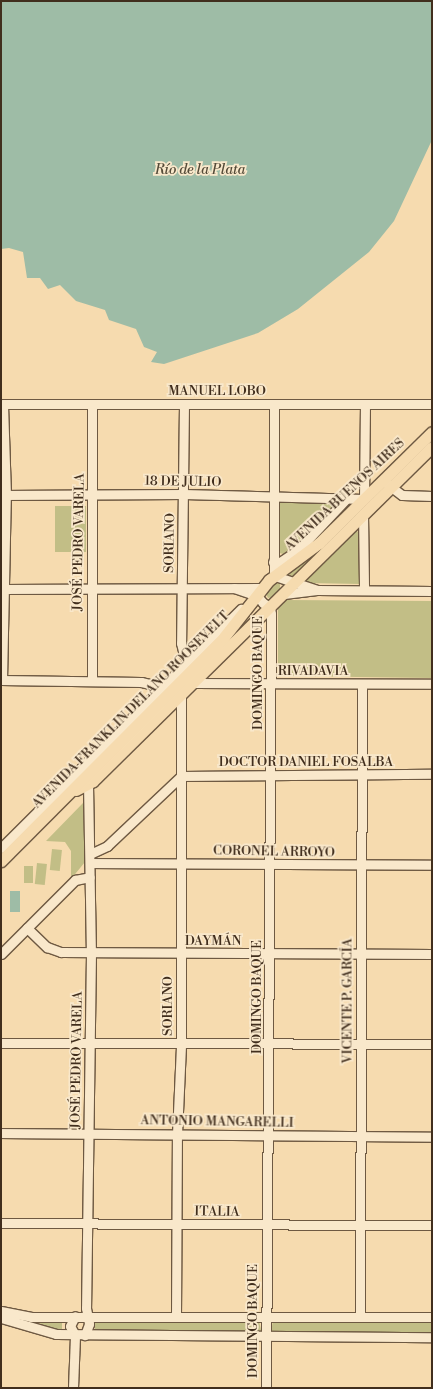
<!DOCTYPE html>
<html>
<head>
<meta charset="utf-8">
<style>
  body { margin:0 }
  #map { position:relative; width:433px; height:1389px; overflow:hidden; background:#f6dbaf; font-family:"Libre Bodoni",serif }
  div>[style] { position:absolute }
  .green>* { inset:0; background:#c2be86; transform-origin:0 0 }
  .water>* { inset:0; background:#9ebca6; transform-origin:0 0 }
  .roads { filter:drop-shadow(1px 0 #6e5942) drop-shadow(-1px 0 #6e5942) drop-shadow(0 1px #6e5942) drop-shadow(0 -1px #6e5942) }
  .minor>* { height:9px; margin:-4.5px; padding:0 4.5px; transform-origin:4.5px; border-radius:4.5px; background:#f9e8cb }
  .major>* { height:11px; margin:-5.5px; padding:0 5.5px; transform-origin:5.5px; border-radius:5.5px; background:#f6dbaf }
  span { translate:-50% -50%; white-space:nowrap; text-align:center; line-height:1.15; -webkit-text-stroke:3.5px #f9e8cb; paint-order:stroke }
  .street-label { font-size:13px; color:#412e1d }
  .water-label { font-size:14px; color:#544a38; font-style:italic }
  .frame { position:absolute; inset:0; border:2px solid #412e1d; pointer-events:none }
</style>
</head>
<body>
<div id="map">
  <div class="green">
    <i style="clip-path:polygon(280px 499px,336px 501px,338px 506px,288px 555px,279px 553px)"></i>
    <i style="left:55px;top:506px;width:31px;height:46px"></i>
    <i style="clip-path:polygon(353px 530px,359px 532px,360px 584px,307px 583px,305px 579px)"></i>
    <i style="clip-path:polygon(322px 547px,324px 549px,295px 578px,285px 576px)"></i>
    <i style="clip-path:polygon(274px 582px,280px 584px,280px 589px,274px 597px,268px 598px,265px 592px)"></i>
    <i style="clip-path:polygon(285px 600px,432px 601px,432px 678px,283px 676px,278px 670px,278px 607px)"></i>
    <i style="clip-path:polygon(83px 803px,85px 862px,71px 879px,71px 851px,65px 842px,46px 841px)"></i>
    <i style="left:52px;top:849px;width:10px;height:21px;rotate:6deg"></i>
    <i style="left:37px;top:863px;width:10px;height:21px;rotate:6deg"></i>
    <i style="left:24px;top:866px;width:9px;height:17px"></i>
    <i style="clip-path:polygon(95px 1320px,259px 1321px,261px 1330px,259px 1333px,95px 1331px)"></i>
    <i style="clip-path:polygon(432px 1320px,432px 1333px,273px 1333px,271px 1331px,273px 1321px)"></i>
    <i style="clip-path:polygon(62px 1321px,62px 1332px,36px 1322px,37px 1321px)"></i>
  </div>
  <div class="water">
    <i style="clip-path:polygon(1px 1px,432px 1px,432px 140px,394px 221px,369px 252px,298px 309px,258px 333px,164px 364px,151px 362px,157px 352px,144px 347px,136px 329px,109px 320px,105px 310px,76px 301px,60px 285px,48px 289px,40px 278px,27px 278px,23px 252px,9px 248px,1px 249px)"></i>
    <i style="left:10px;top:891px;width:10px;height:21px"></i>
  </div>
  <div class="roads">
    <div class="minor">
      <i style="left:184px;top:404px;width:239px;rotate:90.7deg"></i>
      <i style="left:181px;top:643px;width:12px;rotate:76deg"></i>
      <i style="left:184px;top:655px;width:13px;rotate:45deg"></i>
      <i style="left:274px;top:405px;width:166px;rotate:90deg"></i>
      <i style="left:274px;top:571px;width:5px;rotate:79deg"></i>
      <i style="left:275px;top:576px;width:44px;rotate:18.4deg"></i>
      <i style="left:386px;top:483px;width:20px;rotate:37deg"></i>
      <i style="left:402px;top:495px;width:30px;rotate:2deg"></i>
      <i style="left:1px;top:495px;width:183px;rotate:-0.3deg"></i>
      <i style="left:184px;top:494px;width:180px;rotate:1.6deg"></i>
      <i style="left:364px;top:499px;width:95px;rotate:-89.4deg"></i>
      <i style="left:363px;top:514px;width:76px;rotate:89.2deg"></i>
      <i style="left:273px;top:562px;width:7px"></i>
      <i style="left:280px;top:562px;width:22px;rotate:-34deg"></i>
      <i style="left:298px;top:550px;width:71px;rotate:-46.7deg"></i>
      <i style="left:234px;top:588px;width:24px;rotate:19deg"></i>
      <i style="left:257px;top:596px;width:9px;rotate:49deg"></i>
      <i style="left:263px;top:603px;width:8px;rotate:30deg"></i>
      <i style="left:270px;top:607px;width:7px;rotate:82deg"></i>
      <i style="left:271px;top:614px;width:774px;rotate:90.37deg"></i>
      <i style="left:1px;top:589px;width:261px;rotate:-0.2deg"></i>
      <i style="left:284px;top:594px;width:33px;rotate:-7deg"></i>
      <i style="left:317px;top:590px;width:115px;rotate:0.5deg"></i>
      <i style="left:1px;top:680px;width:140px;rotate:0.8deg"></i>
      <i style="left:141px;top:682px;width:13px;rotate:13deg"></i>
      <i style="left:154px;top:685px;width:13px;rotate:32deg"></i>
      <i style="left:2px;top:680px;width:185px;rotate:-88.8deg"></i>
      <i style="left:6px;top:495px;width:91px;rotate:-91.9deg"></i>
      <i style="left:3px;top:404px;width:429px"></i>
      <i style="left:92px;top:681px;width:277px;rotate:-90deg"></i>
      <i style="left:194px;top:683px;width:238px;rotate:0.2deg"></i>
      <i style="left:81px;top:768px;width:9px;rotate:41deg"></i>
      <i style="left:88px;top:774px;width:10px;rotate:90deg"></i>
      <i style="left:88px;top:784px;width:169px;rotate:89deg"></i>
      <i style="left:91px;top:953px;width:355px;rotate:90.8deg"></i>
      <i style="left:86px;top:1308px;width:16px;rotate:79deg"></i>
      <i style="left:89px;top:1324px;width:12px;rotate:110deg"></i>
      <i style="left:1px;top:848px;width:339px;rotate:-44.9deg"></i>
      <i style="left:90px;top:854px;width:19px;rotate:-25deg"></i>
      <i style="left:107px;top:846px;width:102px;rotate:-43.4deg"></i>
      <i style="left:181px;top:776px;width:251px;rotate:-0.5deg"></i>
      <i style="left:90px;top:863px;width:342px;rotate:0.3deg"></i>
      <i style="left:27px;top:928px;width:28px;rotate:44deg"></i>
      <i style="left:47px;top:947px;width:15px;rotate:20deg"></i>
      <i style="left:61px;top:952px;width:371px;rotate:0.3deg"></i>
      <i style="left:1px;top:954px;width:105px;rotate:-45deg"></i>
      <i style="left:75px;top:880px;width:15px;rotate:-11deg"></i>
      <i style="left:1px;top:1043px;width:431px;rotate:0.1deg"></i>
      <i style="left:1px;top:1133px;width:431px;rotate:0.5deg"></i>
      <i style="left:1px;top:1223px;width:431px;rotate:0.3deg"></i>
      <i style="left:1px;top:1311px;width:31px;rotate:11deg"></i>
      <i style="left:31px;top:1317px;width:401px"></i>
      <i style="left:176px;top:1317px;width:183px;rotate:-89.7deg"></i>
      <i style="left:177px;top:1134px;width:89px;rotate:-87.4deg"></i>
      <i style="left:181px;top:1045px;width:349px;rotate:-90deg"></i>
      <i style="left:360px;top:1317px;width:633px;rotate:-89.82deg"></i>
      <i style="left:1px;top:1318px;width:57px;rotate:16.2deg"></i>
      <i style="left:56px;top:1334px;width:376px;rotate:0.5deg"></i>
      <i style="left:75px;top:1335px;width:10px;rotate:-119deg"></i>
      <i style="left:70px;top:1326px;width:11px;rotate:-63deg"></i>
      <i style="left:73px;top:1388px;width:53px;rotate:-87.8deg"></i>
    </div>
    <div class="major">
      <i style="left:76px;top:790px;width:19px;rotate:-28deg"></i>
      <i style="left:93px;top:781px;width:476px;rotate:-44.6deg"></i>
      <i style="left:1px;top:861px;width:316px;rotate:-45.1deg"></i>
      <i style="left:224px;top:637px;width:73px;rotate:-51.7deg"></i>
      <i style="left:269px;top:580px;width:62px;rotate:-36.5deg"></i>
      <i style="left:319px;top:543px;width:158px;rotate:-44.5deg"></i>
    </div>
  </div>
  <div class="street-label">
    <span style="left:217px;top:391px">MANUEL LOBO</span>
    <span style="left:183px;top:482px;rotate:1deg">18 DE JULIO</span>
    <span style="left:345px;top:495px;rotate:-43deg">AVENIDA BUENOS AIRES</span>
    <span style="left:79px;top:542px;rotate:-89deg">JOSÉ PEDRO VARELA</span>
    <span style="left:170px;top:543px;rotate:-89deg">SORIANO</span>
    <span style="left:313px;top:671px">RIVADAVIA</span>
    <span style="left:258px;top:673px;rotate:-90deg">DOMINGO BAQUE</span>
    <span style="left:131px;top:710px;rotate:-45deg">AVENIDA FRANKLIN DELANO ROOSEVELT</span>
    <span style="left:306px;top:762px">DOCTOR DANIEL FOSALBA</span>
    <span style="left:274px;top:852px;rotate:1deg">CORONEL ARROYO</span>
    <span style="left:213px;top:941px">DAYMÁN</span>
    <span style="left:257px;top:997px;rotate:-90deg">DOMINGO BAQUE</span>
    <span style="left:348px;top:1001px;rotate:-90deg">VICENTE P. GARCÍA</span>
    <span style="left:168px;top:1006px;rotate:-90deg">SORIANO</span>
    <span style="left:77px;top:1060px;rotate:-89deg">JOSÉ PEDRO VARELA</span>
    <span style="left:217px;top:1122px;rotate:1deg">ANTONIO MANGARELLI</span>
    <span style="left:217px;top:1212px;rotate:1deg">ITALIA</span>
    <span style="left:253px;top:1321px;rotate:-90deg">DOMINGO BAQUE</span>
  </div>
  <div class="water-label">
    <span style="left:200px;top:170px">Río de la Plata</span>
  </div>
  <div class="frame"></div>
</div>
</body>
</html>
